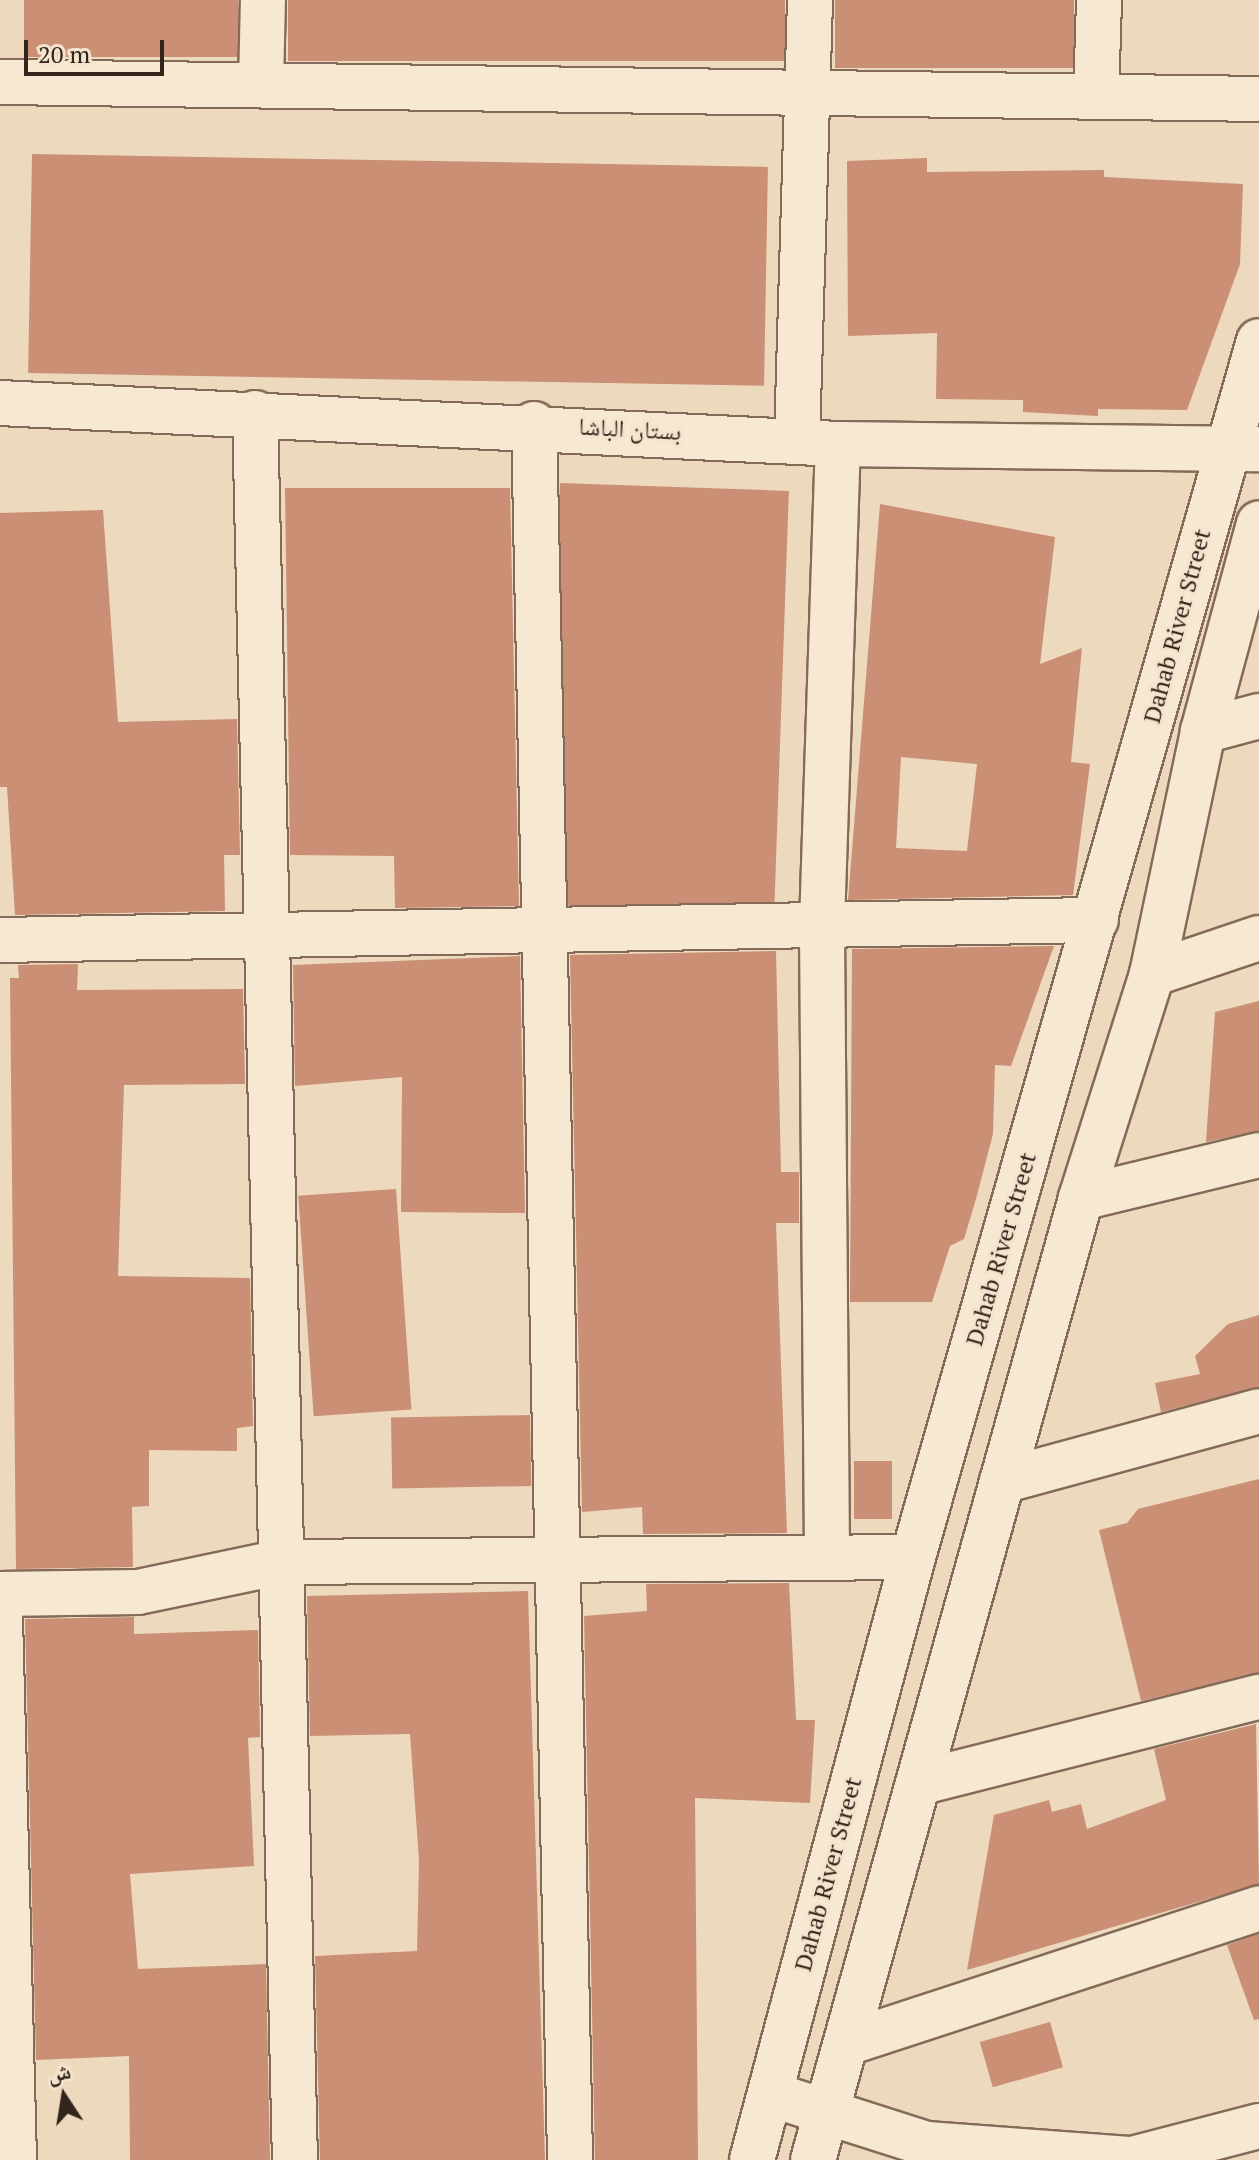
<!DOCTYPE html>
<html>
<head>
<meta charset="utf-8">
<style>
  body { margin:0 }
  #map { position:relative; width:1259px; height:2160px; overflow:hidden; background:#ecd9be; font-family:"PT Serif","Noto Naskh Arabic",serif }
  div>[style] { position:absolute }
  .building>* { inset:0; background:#ca8f75; transform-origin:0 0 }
  .roads { filter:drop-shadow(2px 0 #846a58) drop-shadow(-2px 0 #846a58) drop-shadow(0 2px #846a58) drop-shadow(0 -2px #846a58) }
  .minor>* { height:44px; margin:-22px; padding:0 22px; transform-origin:22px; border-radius:22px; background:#f7e8d1 }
  .tertiary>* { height:44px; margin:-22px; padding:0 22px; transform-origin:22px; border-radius:22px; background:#f7e8d1 }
  .secondary>* { height:44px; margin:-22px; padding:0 22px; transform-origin:22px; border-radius:22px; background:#f7e8d1 }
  span { translate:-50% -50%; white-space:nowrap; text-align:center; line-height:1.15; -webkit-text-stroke:6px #f4e4ce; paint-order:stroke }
  .street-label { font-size:24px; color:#34251c }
  .north { position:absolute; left:24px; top:2056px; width:80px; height:80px; -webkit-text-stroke:6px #f4e4ce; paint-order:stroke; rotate:348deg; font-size:22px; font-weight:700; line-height:32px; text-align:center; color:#34251c }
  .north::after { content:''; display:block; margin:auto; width:28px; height:36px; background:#34251c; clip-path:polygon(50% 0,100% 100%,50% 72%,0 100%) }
  .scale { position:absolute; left:24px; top:40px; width:140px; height:36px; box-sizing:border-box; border:4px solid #34251c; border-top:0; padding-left:10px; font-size:24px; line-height:28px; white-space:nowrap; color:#34251c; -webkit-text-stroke:6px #f4e4ce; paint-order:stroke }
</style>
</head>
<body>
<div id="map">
  <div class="building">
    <i style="left:24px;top:0;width:214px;height:57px"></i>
    <i style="left:288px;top:0;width:497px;height:61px"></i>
    <i style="left:835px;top:0;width:239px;height:68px"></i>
    <i style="left:32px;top:154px;width:736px;height:219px;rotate:1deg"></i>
    <i style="clip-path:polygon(927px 158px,927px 172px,1104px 170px,1104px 177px,1243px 184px,1240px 264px,1187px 410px,1098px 409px,1098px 416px,1023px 412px,1023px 400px,936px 399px,937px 333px,848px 336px,847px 161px)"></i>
    <i style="left:560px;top:483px;width:229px;height:422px;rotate:2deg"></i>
    <i style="clip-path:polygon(285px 488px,510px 488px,519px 906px,395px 908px,394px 856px,290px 855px)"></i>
    <i style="clip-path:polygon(evenodd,880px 504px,1055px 537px,1040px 664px,1082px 648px,1071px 762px,1090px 764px,1073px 895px,848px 900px,880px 504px,901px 757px,977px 764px,967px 851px,896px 848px,901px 757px)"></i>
    <i style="clip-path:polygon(103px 510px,118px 722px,237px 719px,240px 855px,224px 855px,225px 911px,15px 915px,7px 787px,0 787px,0 513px)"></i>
    <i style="clip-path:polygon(1054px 946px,1011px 1066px,995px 1065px,993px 1134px,976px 1199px,964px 1239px,950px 1246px,932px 1302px,850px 1302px,852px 949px)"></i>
    <i style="clip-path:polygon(776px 951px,781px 1172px,799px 1172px,799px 1223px,776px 1223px,787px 1533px,643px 1534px,642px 1507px,582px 1512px,570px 955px)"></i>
    <i style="clip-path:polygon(520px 956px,525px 1213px,401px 1212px,402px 1077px,295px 1086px,293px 965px)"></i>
    <i style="clip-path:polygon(78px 964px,77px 990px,243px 989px,245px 1084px,124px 1085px,118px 1276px,250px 1278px,253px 1426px,237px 1428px,237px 1451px,149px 1450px,149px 1506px,132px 1507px,133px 1567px,16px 1569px,10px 978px,19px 978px,18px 965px)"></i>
    <i style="clip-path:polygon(1259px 1001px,1259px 1131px,1206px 1142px,1215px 1012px)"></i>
    <i style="left:396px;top:1189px;width:221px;height:98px;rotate:86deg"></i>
    <i style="clip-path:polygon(1259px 1315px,1259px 1387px,1161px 1412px,1155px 1383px,1200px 1374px,1195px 1356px,1228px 1324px)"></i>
    <i style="left:530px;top:1415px;width:71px;height:139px;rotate:89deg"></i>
    <i style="left:854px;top:1461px;width:38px;height:58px"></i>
    <i style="clip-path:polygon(1259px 1479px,1259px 1673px,1141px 1701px,1099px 1530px,1127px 1523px,1138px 1509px)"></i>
    <i style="clip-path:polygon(789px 1583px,796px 1720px,815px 1720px,810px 1803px,695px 1798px,698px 2160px,595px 2160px,584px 1616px,647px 1611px,646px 1584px)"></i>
    <i style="clip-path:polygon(528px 1591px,545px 2160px,320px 2160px,315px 1956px,417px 1951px,419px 1861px,410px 1734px,310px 1736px,307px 1596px)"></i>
    <i style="clip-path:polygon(134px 1617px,134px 1634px,258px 1630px,260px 1737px,248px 1738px,254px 1866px,130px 1874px,138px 1969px,266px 1964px,270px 2160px,130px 2160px,129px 2056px,36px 2060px,25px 1619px)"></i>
    <i style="clip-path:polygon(1256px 1724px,1259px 1884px,967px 1970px,994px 1815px,1049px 1800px,1052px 1812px,1081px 1804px,1087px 1829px,1166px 1800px,1154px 1749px)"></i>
    <i style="clip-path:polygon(1259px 1934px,1259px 2019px,1254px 2020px,1227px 1945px)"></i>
    <i style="left:1050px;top:2022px;width:47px;height:73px;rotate:74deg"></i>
  </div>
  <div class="roads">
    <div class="minor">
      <i style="left:0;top:82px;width:1259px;rotate:0.77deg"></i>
      <i style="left:261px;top:85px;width:85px;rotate:-88.7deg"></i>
      <i style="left:1096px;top:97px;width:97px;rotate:-88.2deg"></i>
      <i style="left:255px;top:413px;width:1747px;rotate:88.69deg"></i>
      <i style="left:534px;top:424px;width:1736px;rotate:88.81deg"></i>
      <i style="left:797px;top:438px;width:438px;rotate:-88.3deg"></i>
      <i style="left:1203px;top:731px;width:58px;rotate:-15deg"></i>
      <i style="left:0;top:940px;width:1096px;rotate:-1.05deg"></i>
      <i style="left:1152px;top:974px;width:113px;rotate:-18.6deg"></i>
      <i style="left:1081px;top:1198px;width:183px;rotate:-13.6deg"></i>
      <i style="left:1002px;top:1481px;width:266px;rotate:-15.2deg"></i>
      <i style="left:827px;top:1553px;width:629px;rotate:-90.46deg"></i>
      <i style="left:822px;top:924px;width:480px;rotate:-88.1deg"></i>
      <i style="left:0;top:1594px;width:138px;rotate:-0.8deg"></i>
      <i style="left:138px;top:1592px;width:146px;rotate:-11.8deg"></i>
      <i style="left:281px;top:1562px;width:632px;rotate:-0.45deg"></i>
      <i style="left:0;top:1618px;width:542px;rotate:88.52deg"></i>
      <i style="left:922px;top:1782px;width:348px;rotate:-14.2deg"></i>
      <i style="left:847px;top:2043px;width:434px;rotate:-18.1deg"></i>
      <i style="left:770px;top:2094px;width:165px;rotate:17.7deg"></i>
      <i style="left:927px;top:2144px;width:206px;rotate:4.2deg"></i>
      <i style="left:1132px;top:2159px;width:131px;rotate:-14.6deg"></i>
    </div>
    <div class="tertiary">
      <i style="left:0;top:403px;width:839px;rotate:2.8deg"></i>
      <i style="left:838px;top:444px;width:421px;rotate:0.7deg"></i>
    </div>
    <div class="secondary">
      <i style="left:752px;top:2160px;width:624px;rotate:-75.05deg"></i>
      <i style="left:913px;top:1557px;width:1264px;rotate:-74.12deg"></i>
      <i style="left:813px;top:2160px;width:999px;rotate:-74.43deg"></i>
      <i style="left:1081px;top:1198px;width:235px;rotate:-72.4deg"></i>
      <i style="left:1152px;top:974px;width:248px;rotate:-78.1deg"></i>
      <i style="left:1203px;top:731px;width:215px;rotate:-74.9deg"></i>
    </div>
  </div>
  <div class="street-label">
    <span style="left:630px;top:429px;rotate:3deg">بستان الباشا</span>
    <span style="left:1177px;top:626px;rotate:-75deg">Dahab River Street</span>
    <span style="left:1001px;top:1249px;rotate:-74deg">Dahab River Street</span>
    <span style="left:828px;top:1874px;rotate:-75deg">Dahab River Street</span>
  </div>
  <div class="north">ش</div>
  <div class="scale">20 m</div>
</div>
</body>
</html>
